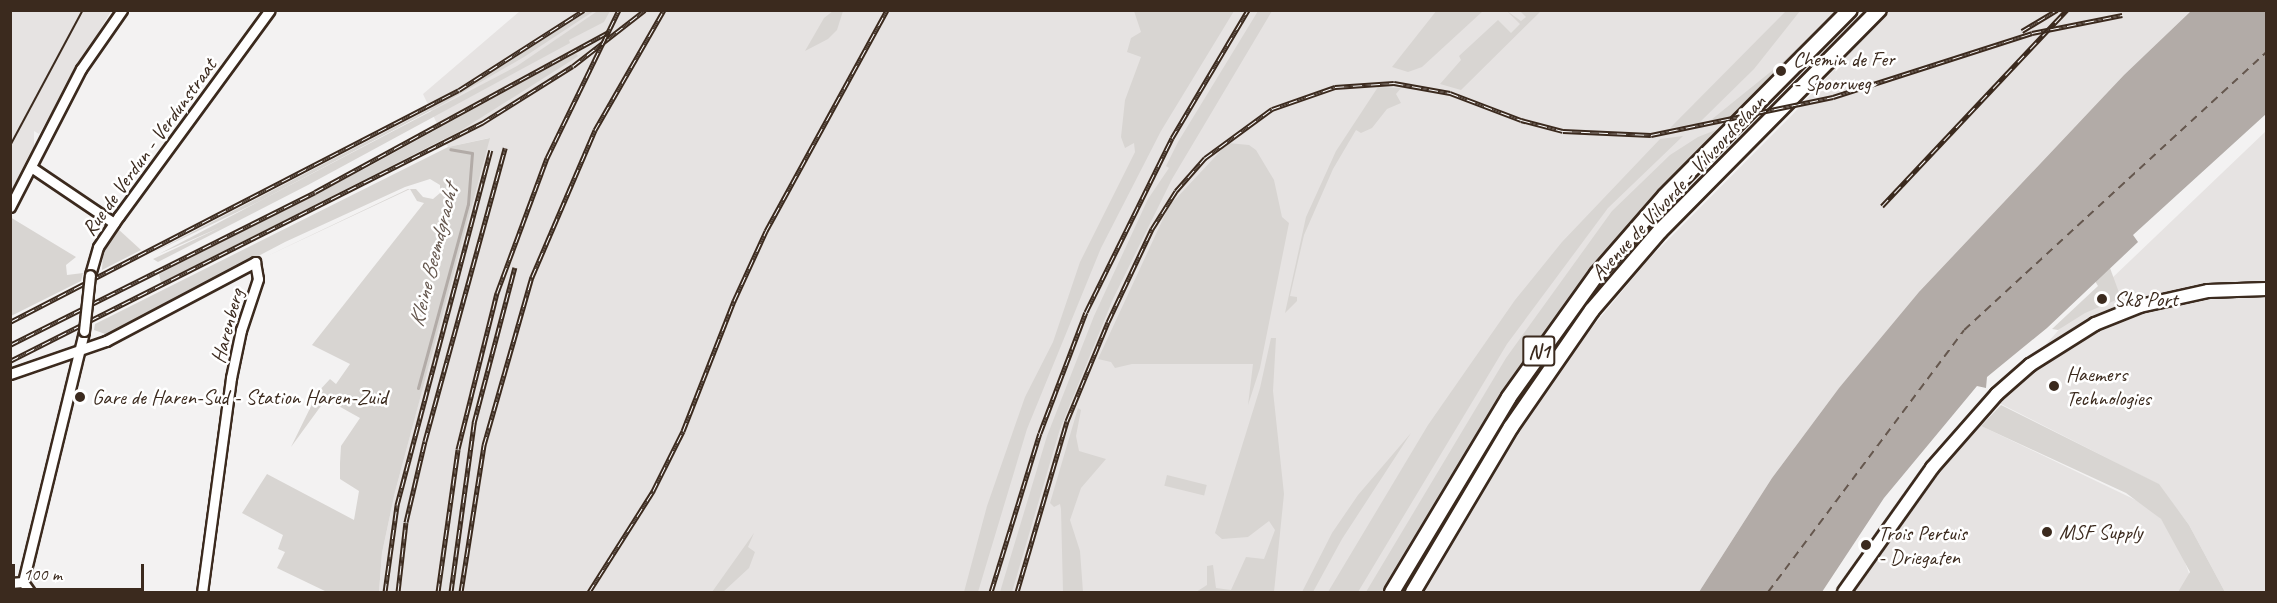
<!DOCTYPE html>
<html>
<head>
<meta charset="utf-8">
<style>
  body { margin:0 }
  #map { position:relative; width:2277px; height:603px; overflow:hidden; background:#f3f2f2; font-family:Caveat,sans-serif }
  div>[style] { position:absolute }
  .built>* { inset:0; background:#e6e3e2 }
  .green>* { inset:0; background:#d8d5d2; transform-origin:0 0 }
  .water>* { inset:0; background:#b2aba7 }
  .stream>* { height:3px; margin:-1.5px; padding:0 1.5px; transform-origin:1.5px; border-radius:1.5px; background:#b2aba7 }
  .ferry>* { height:1.5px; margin-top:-0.75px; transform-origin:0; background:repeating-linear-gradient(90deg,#65574e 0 8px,transparent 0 14px) }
  .roads { filter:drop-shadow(2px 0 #3b2a1e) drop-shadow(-2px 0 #3b2a1e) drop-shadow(0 2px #3b2a1e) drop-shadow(0 -2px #3b2a1e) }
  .minor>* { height:9px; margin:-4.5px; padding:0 4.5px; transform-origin:4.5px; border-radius:4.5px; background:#fff }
  .secondary>* { height:12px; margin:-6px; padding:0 6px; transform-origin:6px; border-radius:6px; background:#fff }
  .primary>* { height:14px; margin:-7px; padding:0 7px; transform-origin:7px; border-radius:7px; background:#fff }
  .tram>* { height:1.5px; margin:-0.75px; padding:0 0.75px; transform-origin:0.75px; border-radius:0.75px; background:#3b2a1e }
  .rail>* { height:5px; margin-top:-2.5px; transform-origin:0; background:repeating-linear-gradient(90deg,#fff 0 9px,#3b2a1e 0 18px); box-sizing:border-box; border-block:2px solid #3b2a1e }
  .bridges { filter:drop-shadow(2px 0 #3b2a1e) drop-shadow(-2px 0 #3b2a1e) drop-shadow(0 2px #3b2a1e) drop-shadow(0 -2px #3b2a1e) }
  .minor-bridge>* { height:9px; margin:-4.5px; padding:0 4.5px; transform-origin:4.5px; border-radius:4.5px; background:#fff }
  .dots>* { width:16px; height:16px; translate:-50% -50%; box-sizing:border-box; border:3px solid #fff; border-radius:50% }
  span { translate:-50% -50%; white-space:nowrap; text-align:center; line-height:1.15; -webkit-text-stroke:5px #fff; paint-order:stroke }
  .shield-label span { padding:2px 4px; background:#fff; border:2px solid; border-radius:4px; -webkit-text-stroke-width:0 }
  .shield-label { font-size:20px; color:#3b2a1e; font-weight:700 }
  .poi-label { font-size:21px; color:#3b2a1e }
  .left { translate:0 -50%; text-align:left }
  .street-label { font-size:21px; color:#3b2a1e }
  .water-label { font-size:22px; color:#65574e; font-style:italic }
  .frame { position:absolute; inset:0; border:12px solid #3b2a1e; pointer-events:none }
  .scale { position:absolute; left:12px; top:564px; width:132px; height:27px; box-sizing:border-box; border:3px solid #3b2a1e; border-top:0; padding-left:8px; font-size:18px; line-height:21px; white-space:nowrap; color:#3b2a1e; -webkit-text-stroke:4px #fff; paint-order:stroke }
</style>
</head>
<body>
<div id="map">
  <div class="built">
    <i style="clip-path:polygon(11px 10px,111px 11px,39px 134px,34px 131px,34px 149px,11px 196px)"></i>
    <i style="clip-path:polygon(520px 11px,1844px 11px,1596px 267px,1564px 307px,1496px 404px,1384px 592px,379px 592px,382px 553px,395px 492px,489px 138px,448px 147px,423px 94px)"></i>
    <i style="clip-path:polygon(1888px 11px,2191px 11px,2124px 75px,1839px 388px,1772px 478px,1699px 592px,1420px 592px,1476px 494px,1556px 371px,1648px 260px,1793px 114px)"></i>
    <i style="clip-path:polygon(2266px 131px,2266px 592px,2225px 592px,2189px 525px,2158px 484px,1995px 401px,2065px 323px)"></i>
    <i style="clip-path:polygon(1975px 423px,2144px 504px,2161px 519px,2179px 546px,2190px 576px,2178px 592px,1854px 592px,1900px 517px)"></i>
  </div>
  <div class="green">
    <i style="clip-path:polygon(590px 10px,594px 11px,524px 57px,441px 105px,260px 201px,150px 254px,441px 103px)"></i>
    <i style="clip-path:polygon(599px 10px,610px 11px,604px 22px,569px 40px,570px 43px,308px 185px,158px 262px,153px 259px,221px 227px,159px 254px,517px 66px)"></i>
    <i style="clip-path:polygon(1437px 10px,1483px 11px,1422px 67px,1408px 72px,1392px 67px)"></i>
    <i style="clip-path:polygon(833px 11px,843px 11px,837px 30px,828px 39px,805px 51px,824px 18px)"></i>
    <i style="clip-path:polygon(1134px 11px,1234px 11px,1161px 131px,1101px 248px,1027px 429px,978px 592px,964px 592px,987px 506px,1025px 397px,1053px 342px,1080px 262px,1135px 152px,1134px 143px,1125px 148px,1121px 137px,1125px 100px,1141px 57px,1127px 52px,1131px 38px,1141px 32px)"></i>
    <i style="clip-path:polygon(1258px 11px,1272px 11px,1172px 179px,1113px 299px,1060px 429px,1012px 592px,1000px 592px,1047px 436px,1094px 316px,1148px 199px,1169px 168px,1166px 166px,1178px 142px)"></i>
    <i style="clip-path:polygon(1507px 11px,1521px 21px,1526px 17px,1520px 11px,1541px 11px,1461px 90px,1440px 84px,1461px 60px,1459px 56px,1498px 20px,1511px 33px,1520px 24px)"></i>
    <i style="clip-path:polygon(1786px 11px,1800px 11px,1754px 69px,1699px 123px,1670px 128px)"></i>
    <i style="clip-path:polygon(1836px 11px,1844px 11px,1743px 110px,1734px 117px,1711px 120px,1784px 61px)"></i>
    <i style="clip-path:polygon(588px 50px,460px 131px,161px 283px,159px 274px,366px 168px,576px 53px,578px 56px)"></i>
    <i style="clip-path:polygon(1378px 87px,1401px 88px,1396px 94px,1401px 103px,1387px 109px,1372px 128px,1361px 133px,1356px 130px,1333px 169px,1304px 235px,1290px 296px,1297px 297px,1297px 301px,1285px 313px,1306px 217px,1336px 151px)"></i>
    <i style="clip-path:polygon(1731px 124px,1596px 267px,1564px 307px,1496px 404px,1384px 592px,1366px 592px,1506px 358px,1612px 211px,1670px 155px,1698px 137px)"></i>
    <i style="clip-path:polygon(1683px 136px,1608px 208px,1507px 344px,1358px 592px,1328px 592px,1428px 425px,1515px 300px,1562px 242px,1660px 139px)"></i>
    <i style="clip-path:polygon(490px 138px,395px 492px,382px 553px,379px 592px,327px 592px,277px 568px,285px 552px,278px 549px,283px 535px,242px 513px,267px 474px,354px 520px,359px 491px,340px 479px,340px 463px,341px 446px,360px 418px,326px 399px,291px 447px,318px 392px,330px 379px,336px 384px,350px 364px,312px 345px,424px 203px,417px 201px,410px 189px,263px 258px,408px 189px,416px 189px,423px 197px,433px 199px,440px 193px,440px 185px,430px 179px,405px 187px,285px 242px,108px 335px,94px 330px,95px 324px,448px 147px)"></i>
    <i style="clip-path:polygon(1228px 143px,1249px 145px,1256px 150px,1274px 180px,1282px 217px,1289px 223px,1260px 368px,1248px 405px,1253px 364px,1132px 364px,1115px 368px,1111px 362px,1098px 359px,1169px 206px)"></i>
    <i style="clip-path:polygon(10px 217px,76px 257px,66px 265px,67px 275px,83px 273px,81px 281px,11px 316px)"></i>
    <i style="clip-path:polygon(118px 229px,141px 250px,102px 270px,103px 253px)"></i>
    <i style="clip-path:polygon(2110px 268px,2121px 298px,2085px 313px,2058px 330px,2052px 329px,2098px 286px,2095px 281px)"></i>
    <i style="clip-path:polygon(1271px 338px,1276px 338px,1273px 391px,1284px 494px,1274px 592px,1196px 592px,1207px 585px,1207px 566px,1213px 565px,1216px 588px,1231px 590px,1246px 557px,1264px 559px,1275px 530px,1269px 521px,1248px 537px,1222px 539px,1215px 533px,1260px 388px)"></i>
    <i style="clip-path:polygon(1529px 378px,1533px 385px,1409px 592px,1396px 592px,1479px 452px)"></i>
    <i style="clip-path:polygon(2001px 405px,2159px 484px,2189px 525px,2225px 592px,2178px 592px,2190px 572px,2161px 519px,2126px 493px,1981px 426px)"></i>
    <i style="clip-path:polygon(1078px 408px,1081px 410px,1076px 436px,1079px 451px,1106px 459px,1081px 488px,1070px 520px,1080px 551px,1083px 592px,1063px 592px,1061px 509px,1060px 504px,1054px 507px,1050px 503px)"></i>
    <i style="clip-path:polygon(1411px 433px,1342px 539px,1313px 592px,1302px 592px,1332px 533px,1358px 495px)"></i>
    <i style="left:1167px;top:475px;width:41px;height:11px;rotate:14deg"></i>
    <i style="clip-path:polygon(754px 533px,748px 547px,755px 552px,749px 568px,723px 592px,712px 592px)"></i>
  </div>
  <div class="water">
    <i style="clip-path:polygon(2191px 11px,2266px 11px,2266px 114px,2133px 235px,2138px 242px,2047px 328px,1987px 377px,1986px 388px,1977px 386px,1884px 498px,1822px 592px,1699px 592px,1772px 478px,1839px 388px,1919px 292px,2124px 75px)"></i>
  </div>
  <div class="stream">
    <i style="left:418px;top:388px;width:191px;rotate:-74.8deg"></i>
    <i style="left:468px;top:204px;width:51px;rotate:-85.5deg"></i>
    <i style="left:472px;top:153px;width:22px;rotate:-170deg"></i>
  </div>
  <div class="ferry">
    <i style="left:1768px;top:592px;width:327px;rotate:-53.2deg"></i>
    <i style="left:1964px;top:330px;width:410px;rotate:-42.6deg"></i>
  </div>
  <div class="roads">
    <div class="minor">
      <i style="left:31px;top:167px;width:100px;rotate:34deg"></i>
      <i style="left:10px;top:207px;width:155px;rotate:-62.8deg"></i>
      <i style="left:81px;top:69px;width:72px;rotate:-55.2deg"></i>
      <i style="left:90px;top:275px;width:29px;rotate:-74deg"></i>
      <i style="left:98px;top:247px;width:37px;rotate:-56deg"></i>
      <i style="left:119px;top:216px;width:255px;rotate:-53.8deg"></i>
      <i style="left:10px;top:374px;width:102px;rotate:-19deg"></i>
      <i style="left:106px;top:341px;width:169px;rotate:-27.9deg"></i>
      <i style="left:255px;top:262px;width:17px;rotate:80deg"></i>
      <i style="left:258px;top:279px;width:54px;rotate:108.4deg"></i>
      <i style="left:241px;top:330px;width:49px;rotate:101.8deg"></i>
      <i style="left:231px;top:378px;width:216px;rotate:97.7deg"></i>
      <i style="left:23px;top:582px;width:258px;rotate:-76.3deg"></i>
      <i style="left:10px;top:583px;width:13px;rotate:-4deg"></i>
      <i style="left:23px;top:582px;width:12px;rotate:55deg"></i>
    </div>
    <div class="secondary">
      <i style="left:1844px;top:592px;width:152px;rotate:-54.6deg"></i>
      <i style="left:1932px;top:468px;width:98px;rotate:-48.7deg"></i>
      <i style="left:1997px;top:394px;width:44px;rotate:-41.3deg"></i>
      <i style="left:2030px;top:365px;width:77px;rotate:-32.2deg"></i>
      <i style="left:2095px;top:324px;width:48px;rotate:-21.8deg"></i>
      <i style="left:2140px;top:306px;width:70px;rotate:-12.4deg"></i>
      <i style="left:2208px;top:291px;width:58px;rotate:-2deg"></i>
    </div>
    <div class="primary">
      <i style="left:1392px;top:592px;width:227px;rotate:-59deg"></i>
      <i style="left:1509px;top:397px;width:151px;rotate:-54.4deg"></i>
      <i style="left:1597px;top:274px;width:103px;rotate:-48.9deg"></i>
      <i style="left:1665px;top:196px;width:262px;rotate:-45.2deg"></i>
      <i style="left:1413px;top:592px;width:192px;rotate:-59.3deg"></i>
      <i style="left:1511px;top:427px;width:142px;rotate:-55.3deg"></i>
      <i style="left:1592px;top:310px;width:104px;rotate:-49.3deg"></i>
      <i style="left:1660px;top:231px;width:311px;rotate:-45.3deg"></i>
    </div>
  </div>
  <div class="tram">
    <i style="left:10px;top:146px;width:154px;rotate:-61.8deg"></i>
  </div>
  <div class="rail">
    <i style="left:2022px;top:31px;width:41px;rotate:-31deg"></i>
    <i style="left:1882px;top:206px;width:270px;rotate:-46.7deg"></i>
    <i style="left:10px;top:322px;width:505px;rotate:-27.33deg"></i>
    <i style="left:459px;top:90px;width:148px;rotate:-32.6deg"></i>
    <i style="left:10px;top:345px;width:341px;rotate:-26.6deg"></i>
    <i style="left:315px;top:192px;width:335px;rotate:-28.6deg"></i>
    <i style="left:10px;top:361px;width:529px;rotate:-26.76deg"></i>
    <i style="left:482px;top:123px;width:107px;rotate:-32.1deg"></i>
    <i style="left:573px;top:66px;width:91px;rotate:-37.9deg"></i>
    <i style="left:385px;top:592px;width:88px;rotate:-82.1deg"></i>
    <i style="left:397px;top:505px;width:367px;rotate:-75.2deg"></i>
    <i style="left:398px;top:592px;width:70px;rotate:-83.5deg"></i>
    <i style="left:406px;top:522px;width:83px;rotate:-76.8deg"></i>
    <i style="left:425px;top:441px;width:304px;rotate:-74.7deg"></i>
    <i style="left:438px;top:592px;width:144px;rotate:-82deg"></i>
    <i style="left:458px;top:449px;width:161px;rotate:-76deg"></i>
    <i style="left:497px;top:293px;width:144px;rotate:-69.7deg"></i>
    <i style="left:547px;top:158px;width:165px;rotate:-64.1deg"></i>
    <i style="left:451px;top:592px;width:171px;rotate:-82.2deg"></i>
    <i style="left:474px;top:423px;width:161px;rotate:-75.3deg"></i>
    <i style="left:461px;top:592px;width:149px;rotate:-81.1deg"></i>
    <i style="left:484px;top:445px;width:175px;rotate:-74.1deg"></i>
    <i style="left:532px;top:277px;width:160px;rotate:-66.8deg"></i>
    <i style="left:595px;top:130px;width:138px;rotate:-60.1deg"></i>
    <i style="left:589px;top:592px;width:120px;rotate:-57.6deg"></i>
    <i style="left:653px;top:491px;width:67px;rotate:-63.4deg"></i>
    <i style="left:683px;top:431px;width:140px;rotate:-68.6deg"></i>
    <i style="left:734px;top:301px;width:77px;rotate:-65.4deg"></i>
    <i style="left:766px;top:231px;width:252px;rotate:-61.3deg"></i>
    <i style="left:991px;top:592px;width:166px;rotate:-72.9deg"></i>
    <i style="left:1040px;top:433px;width:129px;rotate:-69.2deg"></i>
    <i style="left:1086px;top:312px;width:194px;rotate:-63.7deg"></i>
    <i style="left:1172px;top:138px;width:149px;rotate:-59.3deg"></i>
    <i style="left:1017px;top:592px;width:178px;rotate:-73.7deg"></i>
    <i style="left:1067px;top:421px;width:107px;rotate:-67.5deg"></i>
    <i style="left:1108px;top:322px;width:103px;rotate:-64.7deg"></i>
    <i style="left:1152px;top:229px;width:45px;rotate:-57.7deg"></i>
    <i style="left:1176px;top:191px;width:44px;rotate:-48.7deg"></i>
    <i style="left:1205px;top:158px;width:83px;rotate:-36.2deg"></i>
    <i style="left:1272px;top:109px;width:67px;rotate:-19.2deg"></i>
    <i style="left:1335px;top:87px;width:59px;rotate:-3.9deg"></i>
    <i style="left:1394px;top:83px;width:57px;rotate:10.1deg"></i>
    <i style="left:1450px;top:93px;width:76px;rotate:20.8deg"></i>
    <i style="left:1521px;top:120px;width:43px;rotate:14.7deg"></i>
    <i style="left:1563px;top:131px;width:88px;rotate:2.6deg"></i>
    <i style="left:1651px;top:135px;width:186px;rotate:-11.8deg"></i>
    <i style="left:1833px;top:97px;width:209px;rotate:-17.8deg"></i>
    <i style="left:2032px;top:33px;width:92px;rotate:-11.3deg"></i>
  </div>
  <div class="bridges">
    <div class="minor-bridge">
      <i style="left:84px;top:331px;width:56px;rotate:-83.9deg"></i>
    </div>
  </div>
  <div class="dots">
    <i style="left:1781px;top:71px;background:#3b2a1e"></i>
    <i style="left:2102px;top:299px;background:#3b2a1e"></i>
    <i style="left:2054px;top:386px;background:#3b2a1e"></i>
    <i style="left:80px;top:397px;background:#3b2a1e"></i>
    <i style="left:2047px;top:532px;background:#3b2a1e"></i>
    <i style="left:1866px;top:545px;background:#3b2a1e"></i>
  </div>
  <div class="shield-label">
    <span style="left:1539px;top:351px">N1</span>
  </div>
  <div class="poi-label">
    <span class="left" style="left:1793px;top:71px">Chemin de Fer<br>- Spoorweg</span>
    <span class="left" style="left:2114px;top:299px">Sk8 Port</span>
    <span class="left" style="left:2066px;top:386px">Haemers<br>Technologies</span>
    <span class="left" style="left:92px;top:397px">Gare de Haren-Sud - Station Haren-Zuid</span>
    <span class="left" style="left:2059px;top:532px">MSF Supply</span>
    <span class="left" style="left:1878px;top:545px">Trois Pertuis<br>- Driegaten</span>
  </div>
  <div class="street-label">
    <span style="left:149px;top:147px;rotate:-54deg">Rue de Verdun - Verdunstraat</span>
    <span style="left:1678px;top:187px;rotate:-47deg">Avenue de Vilvorde - Vilvoordselaan</span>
    <span style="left:227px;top:326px;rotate:-75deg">Harenberg</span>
  </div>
  <div class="water-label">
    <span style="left:434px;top:256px;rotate:-76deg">Kleine Beemdgracht</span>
  </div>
  <div class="frame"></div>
  <div class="scale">100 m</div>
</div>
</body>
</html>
